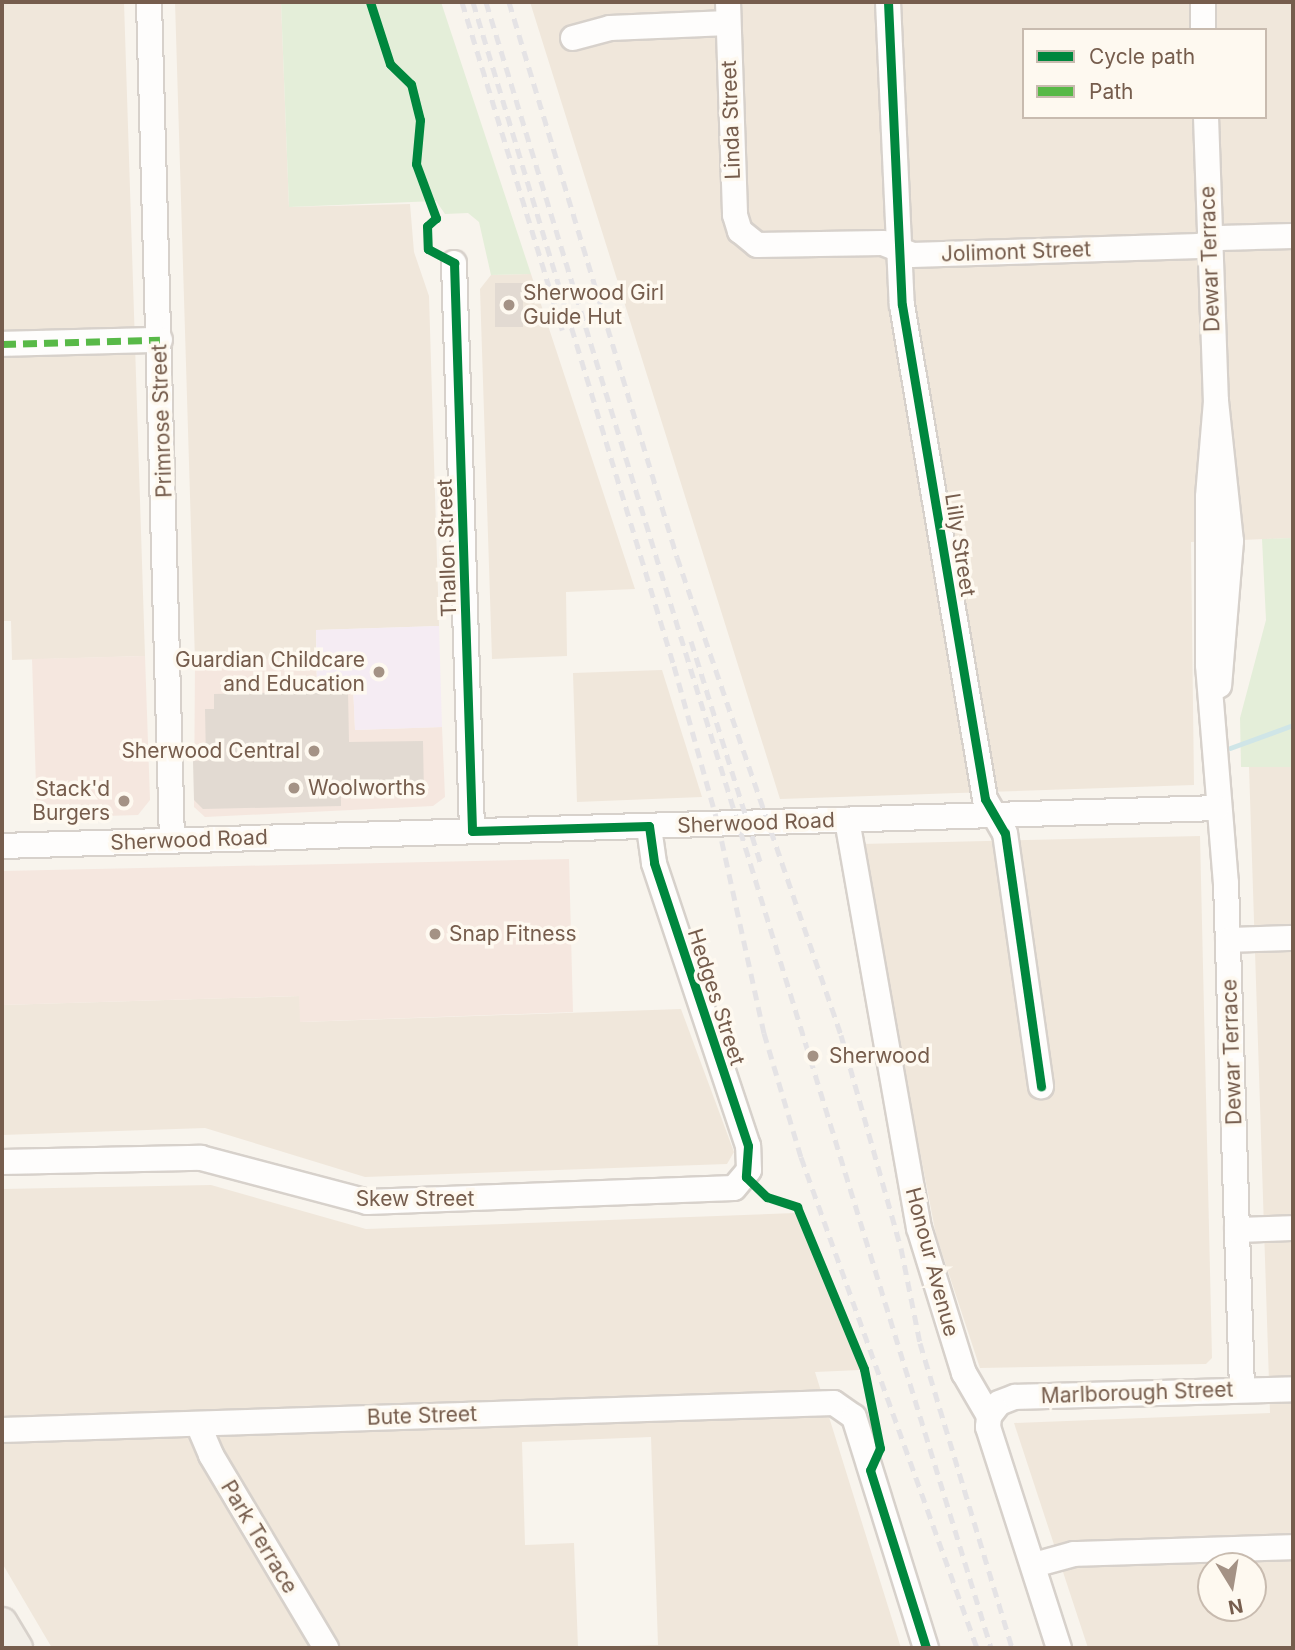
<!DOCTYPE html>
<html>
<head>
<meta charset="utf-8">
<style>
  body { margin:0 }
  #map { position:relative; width:1295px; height:1650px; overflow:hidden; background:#f8f4ed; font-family:Inter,sans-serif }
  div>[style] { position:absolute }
  .residential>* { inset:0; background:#f0e7db }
  .commercial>* { inset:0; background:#f5e7df }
  .education>* { inset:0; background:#f5ecf3 }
  .green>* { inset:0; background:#e4eed9 }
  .stream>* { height:5px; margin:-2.5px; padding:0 2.5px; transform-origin:2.5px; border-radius:2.5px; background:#cfe5e7 }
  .building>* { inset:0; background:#e2dad2; transform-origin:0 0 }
  .roads { filter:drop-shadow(2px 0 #d7d1cb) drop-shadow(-2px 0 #d7d1cb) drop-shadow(0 2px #d7d1cb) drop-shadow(0 -2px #d7d1cb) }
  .minor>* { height:24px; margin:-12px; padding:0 12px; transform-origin:12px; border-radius:12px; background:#fefdfc }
  .major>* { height:30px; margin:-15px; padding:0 15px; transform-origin:15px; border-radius:15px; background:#f2eee7 }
  .rail>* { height:5px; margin-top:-2.5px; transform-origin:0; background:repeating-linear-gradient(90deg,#e5e3e5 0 10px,transparent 0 17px) }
  .quiet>* { height:7px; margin-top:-3.5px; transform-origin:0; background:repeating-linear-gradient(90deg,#58b947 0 14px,transparent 0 21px) }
  .cycleway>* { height:9px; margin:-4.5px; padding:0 4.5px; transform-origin:4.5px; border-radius:4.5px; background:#00873e }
  .dots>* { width:19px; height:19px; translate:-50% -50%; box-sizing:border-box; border:4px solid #fef9f0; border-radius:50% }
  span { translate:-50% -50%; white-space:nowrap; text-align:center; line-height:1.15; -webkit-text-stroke:7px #fef9f0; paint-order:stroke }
  .street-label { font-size:21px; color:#765d4d }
  .poi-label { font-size:21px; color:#765d4d }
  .left { translate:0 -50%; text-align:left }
  .right { translate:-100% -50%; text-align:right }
  .frame { position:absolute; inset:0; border:4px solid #765d4d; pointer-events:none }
  .legend { position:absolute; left:1022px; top:28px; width:245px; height:91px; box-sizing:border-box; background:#fef9f0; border:2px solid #c8bbaf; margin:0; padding:9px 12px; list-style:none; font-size:21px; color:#765d4d }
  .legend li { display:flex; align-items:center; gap:14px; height:35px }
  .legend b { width:35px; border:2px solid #c8bbaf }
  .north { position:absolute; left:1197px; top:1552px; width:70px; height:70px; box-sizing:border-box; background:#fef9f0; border:2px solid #c8bbaf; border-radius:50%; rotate:169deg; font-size:19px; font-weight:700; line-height:28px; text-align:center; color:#765d4d }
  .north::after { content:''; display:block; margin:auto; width:24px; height:32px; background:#a49285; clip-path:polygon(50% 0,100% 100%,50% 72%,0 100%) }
</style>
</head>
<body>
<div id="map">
  <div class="residential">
    <i style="clip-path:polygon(2px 2px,124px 2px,145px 656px,12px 660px,11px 621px,2px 621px)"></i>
    <i style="clip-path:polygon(175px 2px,281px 2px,289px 207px,410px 204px,414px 252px,429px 296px,439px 626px,316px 630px,316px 659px,195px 661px)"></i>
    <i style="clip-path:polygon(evenodd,530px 2px,1293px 2px,1293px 538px,1191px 542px,1194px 785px,780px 799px,530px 2px,1024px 30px,1265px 30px,1265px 117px,1024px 117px,1024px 30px)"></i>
    <i style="clip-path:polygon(531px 274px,635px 589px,566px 592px,567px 656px,492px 659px,480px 289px,491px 275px)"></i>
    <i style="clip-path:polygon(662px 670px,702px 797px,577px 802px,573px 673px)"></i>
    <i style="clip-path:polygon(evenodd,1249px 767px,1293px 767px,1293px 1648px,1088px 1648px,1014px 1423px,1270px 1413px,1249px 767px,1211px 1566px,1253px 1566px,1253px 1608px,1211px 1608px,1211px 1566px)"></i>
    <i style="clip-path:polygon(1200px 836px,1212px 1358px,1206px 1364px,980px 1368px,936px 1235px,861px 844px)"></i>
    <i style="clip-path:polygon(300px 996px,301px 1022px,681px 1009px,734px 1152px,727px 1164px,365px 1177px,205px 1128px,2px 1135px,2px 1005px)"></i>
    <i style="clip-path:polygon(evenodd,211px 1185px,366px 1229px,795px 1213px,860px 1370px,815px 1372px,901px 1648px,52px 1648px,2px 1563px,2px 1189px,211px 1185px,651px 1437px,658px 1645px,578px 1647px,574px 1543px,525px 1545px,522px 1442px,651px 1437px)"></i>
  </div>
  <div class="commercial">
    <i style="clip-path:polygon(145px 656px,150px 800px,138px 815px,37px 818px,32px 659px)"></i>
    <i style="clip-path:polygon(316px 659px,317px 685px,353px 684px,355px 730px,442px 727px,445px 797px,433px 806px,205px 817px,194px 807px,195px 661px)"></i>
    <i style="clip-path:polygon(569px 859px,573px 1012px,300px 1022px,299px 996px,2px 1005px,2px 871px)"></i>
  </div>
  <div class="education">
    <i style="clip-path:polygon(439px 626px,442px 727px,355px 730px,353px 684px,317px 685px,316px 630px)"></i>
  </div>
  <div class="green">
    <i style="clip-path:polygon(281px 2px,441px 2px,531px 274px,491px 275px,479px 222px,468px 213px,445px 214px,436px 201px,289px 207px)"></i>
    <i style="clip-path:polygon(1293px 538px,1293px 767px,1241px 767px,1240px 718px,1266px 620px,1262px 539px)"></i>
  </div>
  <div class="stream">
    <i style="left:1230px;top:748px;width:67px;rotate:-20.1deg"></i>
  </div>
  <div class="building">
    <i style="left:495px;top:283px;width:28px;height:44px"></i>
    <i style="clip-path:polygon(348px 691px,349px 742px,423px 741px,424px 794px,341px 796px,341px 806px,203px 809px,194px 800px,193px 761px,206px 760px,205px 709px,214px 709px,214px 694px)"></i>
  </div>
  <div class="roads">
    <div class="minor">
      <i style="left:149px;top:2px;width:839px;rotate:88.43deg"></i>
      <i style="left:728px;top:2px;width:213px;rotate:88.1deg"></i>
      <i style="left:735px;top:215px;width:17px;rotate:73deg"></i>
      <i style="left:740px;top:231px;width:22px;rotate:39deg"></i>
      <i style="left:757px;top:245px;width:126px;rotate:-0.9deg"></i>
      <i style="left:883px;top:243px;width:31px;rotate:22deg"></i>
      <i style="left:912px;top:255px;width:287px;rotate:-1.8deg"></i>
      <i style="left:1199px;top:246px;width:22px;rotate:-21deg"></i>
      <i style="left:1220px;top:238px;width:73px;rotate:-1.6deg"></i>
      <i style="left:888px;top:2px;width:303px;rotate:87.4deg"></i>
      <i style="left:902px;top:305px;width:501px;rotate:80.46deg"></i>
      <i style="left:985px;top:799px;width:39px;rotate:60deg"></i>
      <i style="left:1005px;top:833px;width:256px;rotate:81.9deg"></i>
      <i style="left:1203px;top:2px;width:28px;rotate:90deg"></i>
      <i style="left:573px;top:38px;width:38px;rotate:-15deg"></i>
      <i style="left:610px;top:28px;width:118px;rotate:-2.4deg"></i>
      <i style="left:1206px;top:117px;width:284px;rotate:88deg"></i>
      <i style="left:1216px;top:401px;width:141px;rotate:83.9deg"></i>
      <i style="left:1231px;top:541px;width:145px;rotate:94.7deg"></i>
      <i style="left:454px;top:263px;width:568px;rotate:88.18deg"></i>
      <i style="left:2px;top:344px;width:158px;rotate:-1.5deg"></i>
      <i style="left:1216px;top:401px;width:96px;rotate:94.8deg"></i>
      <i style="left:1208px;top:497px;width:168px;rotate:90deg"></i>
      <i style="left:1208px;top:665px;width:219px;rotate:85.3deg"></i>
      <i style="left:1226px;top:883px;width:507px;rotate:88.19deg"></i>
      <i style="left:847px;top:820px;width:414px;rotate:80deg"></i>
      <i style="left:919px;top:1228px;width:152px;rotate:72.8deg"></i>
      <i style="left:964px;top:1373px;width:50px;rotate:59.8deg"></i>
      <i style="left:989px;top:1416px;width:11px;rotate:95deg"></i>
      <i style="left:988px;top:1427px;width:232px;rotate:72.2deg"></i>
      <i style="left:2px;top:846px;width:1215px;rotate:-1.79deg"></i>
      <i style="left:1228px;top:940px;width:65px;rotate:-1.8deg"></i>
      <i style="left:2px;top:1162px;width:199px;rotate:-1.2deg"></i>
      <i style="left:201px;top:1158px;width:172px;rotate:14.8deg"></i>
      <i style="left:367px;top:1202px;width:367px;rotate:-2.2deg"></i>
      <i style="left:734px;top:1188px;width:23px;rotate:-50deg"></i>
      <i style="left:749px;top:1170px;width:24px;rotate:-92deg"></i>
      <i style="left:748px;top:1146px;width:298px;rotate:-108.4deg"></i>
      <i style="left:654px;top:863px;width:37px;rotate:-98deg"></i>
      <i style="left:1237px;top:1230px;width:56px;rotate:-2deg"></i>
      <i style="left:989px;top:1416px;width:16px;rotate:-52deg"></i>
      <i style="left:999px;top:1403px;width:17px;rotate:-21deg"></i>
      <i style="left:1015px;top:1397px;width:278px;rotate:-1.6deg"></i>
      <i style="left:198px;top:1424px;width:34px;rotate:67deg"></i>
      <i style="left:211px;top:1455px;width:225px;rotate:59.2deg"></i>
      <i style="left:2px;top:1430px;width:832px;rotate:-1.86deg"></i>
      <i style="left:834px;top:1403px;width:24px;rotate:35deg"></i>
      <i style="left:854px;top:1417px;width:242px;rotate:72.7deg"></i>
      <i style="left:1034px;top:1565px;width:41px;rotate:-15.4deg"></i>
      <i style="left:1074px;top:1554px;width:219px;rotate:-1.8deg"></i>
    </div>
    <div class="major">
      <i style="left:2px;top:1623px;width:29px;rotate:59deg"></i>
    </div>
  </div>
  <div class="rail">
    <i style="left:462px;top:2px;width:343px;rotate:73deg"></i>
    <i style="left:473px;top:2px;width:694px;rotate:73.16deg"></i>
    <i style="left:674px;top:666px;width:164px;rotate:74.4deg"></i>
    <i style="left:718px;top:824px;width:214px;rotate:77.6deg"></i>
    <i style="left:764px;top:1033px;width:129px;rotate:73.4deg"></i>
    <i style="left:801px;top:1157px;width:522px;rotate:70.28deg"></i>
    <i style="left:486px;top:2px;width:1722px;rotate:72.94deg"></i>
    <i style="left:509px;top:2px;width:580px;rotate:73.16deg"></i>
    <i style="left:677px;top:557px;width:505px;rotate:71.06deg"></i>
    <i style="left:841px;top:1035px;width:221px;rotate:74.3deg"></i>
    <i style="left:901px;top:1248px;width:97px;rotate:78.7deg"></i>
    <i style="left:920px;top:1343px;width:319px;rotate:73.2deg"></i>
    <i style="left:691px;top:641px;width:235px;rotate:72.6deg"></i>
  </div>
  <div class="quiet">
    <i style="left:2px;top:344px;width:158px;rotate:-1.5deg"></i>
  </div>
  <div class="cycleway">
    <i style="left:370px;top:2px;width:65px;rotate:72.1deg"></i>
    <i style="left:390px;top:64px;width:29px;rotate:44deg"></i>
    <i style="left:411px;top:84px;width:37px;rotate:76deg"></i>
    <i style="left:420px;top:120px;width:44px;rotate:95.2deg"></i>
    <i style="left:416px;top:164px;width:58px;rotate:69.7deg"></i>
    <i style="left:436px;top:218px;width:12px;rotate:138deg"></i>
    <i style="left:427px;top:226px;width:23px;rotate:88deg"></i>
    <i style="left:428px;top:249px;width:30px;rotate:28deg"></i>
    <i style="left:454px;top:263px;width:568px;rotate:88.18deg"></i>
    <i style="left:472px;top:831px;width:177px;rotate:-1.6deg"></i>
    <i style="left:649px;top:826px;width:37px;rotate:82deg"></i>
    <i style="left:654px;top:863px;width:298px;rotate:71.6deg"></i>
    <i style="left:748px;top:1146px;width:31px;rotate:94deg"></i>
    <i style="left:746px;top:1177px;width:29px;rotate:44deg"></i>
    <i style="left:767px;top:1197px;width:32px;rotate:18deg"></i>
    <i style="left:797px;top:1207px;width:175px;rotate:67.5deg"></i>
    <i style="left:864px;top:1369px;width:81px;rotate:78.6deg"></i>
    <i style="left:880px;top:1448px;width:24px;rotate:114deg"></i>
    <i style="left:870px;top:1470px;width:187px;rotate:72.5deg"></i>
    <i style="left:888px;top:2px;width:303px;rotate:87.4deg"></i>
    <i style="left:902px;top:305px;width:501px;rotate:80.46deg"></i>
    <i style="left:985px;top:799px;width:39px;rotate:60deg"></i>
    <i style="left:1005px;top:833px;width:256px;rotate:81.9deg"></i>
  </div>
  <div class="dots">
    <i style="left:509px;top:305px;background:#a49285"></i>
    <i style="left:379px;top:672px;background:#a49285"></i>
    <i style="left:314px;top:751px;background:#a49285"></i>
    <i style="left:294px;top:788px;background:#a49285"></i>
    <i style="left:124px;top:801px;background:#a49285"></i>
    <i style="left:435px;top:934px;background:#a49285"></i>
    <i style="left:813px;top:1056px;background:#a49285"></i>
  </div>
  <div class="street-label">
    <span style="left:731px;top:120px;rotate:-92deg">Linda Street</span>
    <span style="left:1016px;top:252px;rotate:-2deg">Jolimont Street</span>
    <span style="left:1210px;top:259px;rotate:-92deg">Dewar Terrace</span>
    <span style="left:162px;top:421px;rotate:-92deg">Primrose Street</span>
    <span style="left:960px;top:545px;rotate:81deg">Lilly Street</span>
    <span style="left:447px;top:548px;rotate:-92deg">Thallon Street</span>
    <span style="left:756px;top:823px;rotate:-2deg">Sherwood Road</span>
    <span style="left:189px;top:840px;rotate:-2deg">Sherwood Road</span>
    <span style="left:716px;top:997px;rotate:72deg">Hedges Street</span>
    <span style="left:1232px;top:1052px;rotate:-92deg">Dewar Terrace</span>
    <span style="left:415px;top:1199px">Skew Street</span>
    <span style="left:932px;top:1262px;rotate:75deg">Honour Avenue</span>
    <span style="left:1137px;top:1393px;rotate:-2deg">Marlborough Street</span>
    <span style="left:422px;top:1416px;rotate:-2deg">Bute Street</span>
    <span style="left:259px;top:1537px;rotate:59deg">Park Terrace</span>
  </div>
  <div class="poi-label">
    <span class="left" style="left:523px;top:305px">Sherwood Girl<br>Guide Hut</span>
    <span class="right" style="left:365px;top:672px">Guardian Childcare<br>and Education</span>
    <span class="right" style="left:300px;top:751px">Sherwood Central</span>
    <span class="left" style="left:308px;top:788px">Woolworths</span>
    <span class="right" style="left:110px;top:801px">Stack'd<br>Burgers</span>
    <span class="left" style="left:449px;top:934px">Snap Fitness</span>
    <span class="left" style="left:829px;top:1056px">Sherwood</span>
  </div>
  <div class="frame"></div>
  <ul class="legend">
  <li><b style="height:9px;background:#00873e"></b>Cycle path</li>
  <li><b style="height:9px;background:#58b947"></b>Path</li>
  </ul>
  <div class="north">N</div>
</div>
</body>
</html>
